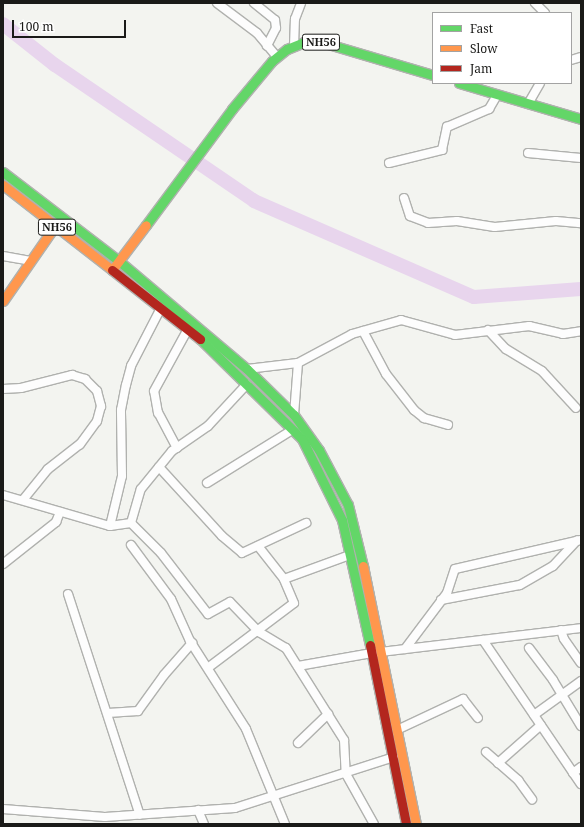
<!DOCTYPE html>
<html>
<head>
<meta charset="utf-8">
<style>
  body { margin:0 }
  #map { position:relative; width:584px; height:827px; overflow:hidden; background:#f3f4f0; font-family:"Noto Serif",serif }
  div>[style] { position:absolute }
  .river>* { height:14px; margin:-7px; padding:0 7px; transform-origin:7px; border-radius:7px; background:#e8d5ed }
  .roads { filter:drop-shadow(1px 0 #b0b1ae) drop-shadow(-1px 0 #b0b1ae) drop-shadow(0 1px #b0b1ae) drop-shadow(0 -1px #b0b1ae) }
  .street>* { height:8px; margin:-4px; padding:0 4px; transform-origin:4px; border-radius:4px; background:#fdfdfd }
  .fast>* { height:9px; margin:-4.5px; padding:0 4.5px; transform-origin:4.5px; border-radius:4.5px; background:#63d668 }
  .slow>* { height:9px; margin:-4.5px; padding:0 4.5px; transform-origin:4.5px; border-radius:4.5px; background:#ff974d }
  .jam>* { height:9px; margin:-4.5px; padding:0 4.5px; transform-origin:4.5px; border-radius:4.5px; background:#b3261e }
  span { translate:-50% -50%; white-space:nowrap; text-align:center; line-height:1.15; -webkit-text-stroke:3.5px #fff; paint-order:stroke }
  .shield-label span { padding:1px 3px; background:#fff; border:1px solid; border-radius:3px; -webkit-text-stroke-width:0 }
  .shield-label { font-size:11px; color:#1a1a18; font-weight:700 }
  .frame { position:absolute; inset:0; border:4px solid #1a1a18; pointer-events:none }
  .legend { position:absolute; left:432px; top:12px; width:140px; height:72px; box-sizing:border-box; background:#fff; border:1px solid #a3a3a3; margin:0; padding:5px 7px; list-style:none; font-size:12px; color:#1a1a18 }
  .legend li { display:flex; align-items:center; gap:8px; height:20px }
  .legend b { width:20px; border:1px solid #a3a3a3 }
  .scale { position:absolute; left:12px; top:20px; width:114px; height:18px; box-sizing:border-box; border:2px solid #1a1a18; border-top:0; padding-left:5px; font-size:12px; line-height:14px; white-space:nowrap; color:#1a1a18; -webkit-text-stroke:3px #fff; paint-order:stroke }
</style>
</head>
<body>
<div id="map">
  <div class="river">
    <i style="left:3px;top:24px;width:66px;rotate:38.3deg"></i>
    <i style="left:55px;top:65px;width:241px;rotate:34.3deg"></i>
    <i style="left:254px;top:201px;width:240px;rotate:23.6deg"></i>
    <i style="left:474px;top:297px;width:107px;rotate:-4.3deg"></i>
  </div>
  <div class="roads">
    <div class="street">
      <i style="left:217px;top:3px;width:50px;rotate:36.9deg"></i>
      <i style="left:257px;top:33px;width:31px;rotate:50deg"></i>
      <i style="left:254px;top:3px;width:27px;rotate:39deg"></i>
      <i style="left:275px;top:20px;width:8px;rotate:83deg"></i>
      <i style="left:276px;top:28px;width:20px;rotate:117deg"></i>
      <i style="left:535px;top:3px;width:14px;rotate:45deg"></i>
      <i style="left:294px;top:46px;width:27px;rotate:-88deg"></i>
      <i style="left:295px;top:19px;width:17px;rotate:-69deg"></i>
      <i style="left:571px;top:60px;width:10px;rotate:-17deg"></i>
      <i style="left:528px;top:104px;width:24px;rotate:-60deg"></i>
      <i style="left:528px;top:153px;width:53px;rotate:5.4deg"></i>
      <i style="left:389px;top:163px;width:55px;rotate:-13.8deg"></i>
      <i style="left:442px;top:150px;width:24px;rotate:-78deg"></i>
      <i style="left:447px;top:127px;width:46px;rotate:-23.2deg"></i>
      <i style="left:489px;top:109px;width:16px;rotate:-60deg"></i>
      <i style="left:404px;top:198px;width:19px;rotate:72deg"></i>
      <i style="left:410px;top:216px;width:19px;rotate:21deg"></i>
      <i style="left:428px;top:223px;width:29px;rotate:-4deg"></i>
      <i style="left:457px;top:221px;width:38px;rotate:9deg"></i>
      <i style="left:495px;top:227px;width:61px;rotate:-5.6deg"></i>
      <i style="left:556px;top:221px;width:25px;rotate:5deg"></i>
      <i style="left:3px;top:256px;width:28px;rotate:10deg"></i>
      <i style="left:488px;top:330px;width:26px;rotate:47deg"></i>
      <i style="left:506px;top:349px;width:42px;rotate:31.4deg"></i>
      <i style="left:542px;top:371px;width:50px;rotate:47.4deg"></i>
      <i style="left:363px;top:331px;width:49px;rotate:61.9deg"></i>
      <i style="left:386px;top:374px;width:46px;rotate:52.1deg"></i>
      <i style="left:414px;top:410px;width:13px;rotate:39deg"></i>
      <i style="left:424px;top:418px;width:25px;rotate:16deg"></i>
      <i style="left:298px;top:363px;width:61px;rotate:-28.2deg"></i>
      <i style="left:352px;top:334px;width:51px;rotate:-15.9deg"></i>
      <i style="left:401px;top:320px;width:56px;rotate:15.5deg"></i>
      <i style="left:455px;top:335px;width:75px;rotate:-6.9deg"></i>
      <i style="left:529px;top:326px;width:35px;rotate:13deg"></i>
      <i style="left:563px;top:334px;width:18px;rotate:-9deg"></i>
      <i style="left:247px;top:369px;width:51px;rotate:-6.7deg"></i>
      <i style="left:298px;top:363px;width:52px;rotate:94.4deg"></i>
      <i style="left:3px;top:389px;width:18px;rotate:-3deg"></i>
      <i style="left:21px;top:388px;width:53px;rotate:-14.3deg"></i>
      <i style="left:72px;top:375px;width:14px;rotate:17deg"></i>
      <i style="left:85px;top:379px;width:17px;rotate:45deg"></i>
      <i style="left:97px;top:391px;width:16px;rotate:75deg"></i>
      <i style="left:101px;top:406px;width:16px;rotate:105deg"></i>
      <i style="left:97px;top:421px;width:29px;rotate:126deg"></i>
      <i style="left:80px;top:444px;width:41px;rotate:142deg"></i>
      <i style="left:48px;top:469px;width:38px;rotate:129deg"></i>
      <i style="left:177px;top:448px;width:40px;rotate:-118deg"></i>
      <i style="left:158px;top:413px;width:22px;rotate:-100deg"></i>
      <i style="left:154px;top:391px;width:71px;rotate:-61.3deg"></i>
      <i style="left:159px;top:467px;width:93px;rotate:47.6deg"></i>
      <i style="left:222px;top:536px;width:26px;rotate:40deg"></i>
      <i style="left:242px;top:553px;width:71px;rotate:-25.1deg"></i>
      <i style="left:207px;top:483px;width:100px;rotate:-31.9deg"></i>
      <i style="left:3px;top:495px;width:111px;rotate:16.2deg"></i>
      <i style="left:110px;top:526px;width:21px;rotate:-8deg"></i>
      <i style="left:131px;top:523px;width:42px;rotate:45deg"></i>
      <i style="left:161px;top:553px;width:77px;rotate:52.4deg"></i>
      <i style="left:208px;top:614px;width:25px;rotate:-29deg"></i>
      <i style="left:230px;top:602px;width:42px;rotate:46deg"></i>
      <i style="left:259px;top:632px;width:31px;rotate:31deg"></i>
      <i style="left:286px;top:648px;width:109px;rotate:57.8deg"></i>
      <i style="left:344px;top:740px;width:34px;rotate:87deg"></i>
      <i style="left:346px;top:774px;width:57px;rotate:60.8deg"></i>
      <i style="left:131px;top:523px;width:35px;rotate:-74deg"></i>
      <i style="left:141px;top:489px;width:49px;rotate:-50.8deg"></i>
      <i style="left:172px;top:451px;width:44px;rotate:-34.8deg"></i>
      <i style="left:208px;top:426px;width:57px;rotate:-47.1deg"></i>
      <i style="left:110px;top:526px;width:51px;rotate:-76.5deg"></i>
      <i style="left:122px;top:476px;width:66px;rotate:-90.9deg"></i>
      <i style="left:121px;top:410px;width:25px;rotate:-79deg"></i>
      <i style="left:126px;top:385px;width:20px;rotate:-75deg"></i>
      <i style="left:131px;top:366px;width:65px;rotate:-62.7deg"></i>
      <i style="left:131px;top:545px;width:67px;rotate:53.5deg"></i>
      <i style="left:171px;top:599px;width:46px;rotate:65.7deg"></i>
      <i style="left:190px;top:641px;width:104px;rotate:57.5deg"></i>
      <i style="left:246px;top:729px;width:103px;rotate:67.7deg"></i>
      <i style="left:3px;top:564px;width:68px;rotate:-38.4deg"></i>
      <i style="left:56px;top:522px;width:11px;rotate:-68deg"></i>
      <i style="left:284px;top:579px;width:70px;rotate:-20deg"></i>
      <i style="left:68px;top:594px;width:232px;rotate:72deg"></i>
      <i style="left:441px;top:600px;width:80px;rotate:-10.8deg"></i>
      <i style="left:520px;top:585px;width:38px;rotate:-30deg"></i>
      <i style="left:553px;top:566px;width:35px;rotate:-47deg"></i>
      <i style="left:561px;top:630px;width:9px;rotate:72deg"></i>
      <i style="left:564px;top:639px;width:29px;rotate:55deg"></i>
      <i style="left:483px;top:640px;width:174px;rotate:55.8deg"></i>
      <i style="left:529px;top:648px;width:40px;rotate:53deg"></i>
      <i style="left:553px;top:680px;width:54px;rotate:58.7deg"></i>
      <i style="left:405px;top:649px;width:70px;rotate:-53.1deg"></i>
      <i style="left:447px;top:593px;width:25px;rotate:-72deg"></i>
      <i style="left:455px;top:569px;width:129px;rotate:-13deg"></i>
      <i style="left:298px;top:666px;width:75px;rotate:-10deg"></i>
      <i style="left:372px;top:653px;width:210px;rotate:-6.8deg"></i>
      <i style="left:209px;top:667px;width:106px;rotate:-37deg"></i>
      <i style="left:294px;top:603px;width:26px;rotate:-113deg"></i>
      <i style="left:284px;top:579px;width:42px;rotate:-128.2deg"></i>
      <i style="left:108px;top:713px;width:30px;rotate:-4deg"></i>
      <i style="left:138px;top:711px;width:44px;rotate:-54.2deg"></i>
      <i style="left:164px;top:675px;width:43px;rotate:-48.8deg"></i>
      <i style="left:534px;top:715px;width:58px;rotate:-35.9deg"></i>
      <i style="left:399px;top:729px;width:71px;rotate:-25.1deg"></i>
      <i style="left:463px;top:699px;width:24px;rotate:52deg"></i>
      <i style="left:298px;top:743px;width:42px;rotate:-44deg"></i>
      <i style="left:486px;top:752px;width:43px;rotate:41.2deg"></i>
      <i style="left:518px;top:780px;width:24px;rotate:54deg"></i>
      <i style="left:498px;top:763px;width:57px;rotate:-41.5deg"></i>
      <i style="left:573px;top:773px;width:10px;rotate:-37deg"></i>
      <i style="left:3px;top:809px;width:102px;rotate:4.5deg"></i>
      <i style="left:105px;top:817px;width:130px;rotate:-4deg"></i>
      <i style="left:235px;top:808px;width:167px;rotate:-17.8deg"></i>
      <i style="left:198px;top:810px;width:15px;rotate:67deg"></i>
    </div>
    <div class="fast">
      <i style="left:459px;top:83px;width:127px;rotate:16.4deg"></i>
      <i style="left:3px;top:172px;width:146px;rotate:37.5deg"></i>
      <i style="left:146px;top:225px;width:144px;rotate:-53.4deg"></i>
      <i style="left:232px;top:109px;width:62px;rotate:-50.2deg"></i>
      <i style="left:272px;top:61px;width:19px;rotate:-39deg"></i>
      <i style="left:287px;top:49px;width:18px;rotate:-22deg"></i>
      <i style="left:304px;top:42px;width:14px;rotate:-4deg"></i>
      <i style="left:318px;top:41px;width:120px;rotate:16.5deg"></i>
      <i style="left:119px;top:261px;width:167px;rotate:40.2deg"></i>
      <i style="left:247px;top:369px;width:66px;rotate:44.4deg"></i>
      <i style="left:294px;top:415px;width:43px;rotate:54.5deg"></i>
      <i style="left:319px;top:450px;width:62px;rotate:62.2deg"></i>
      <i style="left:348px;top:505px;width:63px;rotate:76.2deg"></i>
      <i style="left:200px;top:339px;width:143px;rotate:44.4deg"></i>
      <i style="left:302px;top:439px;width:90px;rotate:63.7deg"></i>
      <i style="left:342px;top:520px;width:128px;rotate:77.4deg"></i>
    </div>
    <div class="slow">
      <i style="left:3px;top:185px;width:138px;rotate:37.9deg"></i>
      <i style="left:112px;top:270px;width:56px;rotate:-52.9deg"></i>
      <i style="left:3px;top:301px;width:91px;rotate:-55.3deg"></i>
      <i style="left:363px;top:566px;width:263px;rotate:78.4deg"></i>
    </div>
    <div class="jam">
      <i style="left:112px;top:270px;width:112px;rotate:38.1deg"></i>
      <i style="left:370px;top:645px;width:183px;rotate:78.6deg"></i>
    </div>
  </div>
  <div class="shield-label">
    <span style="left:321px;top:42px">NH56</span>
    <span style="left:57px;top:227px">NH56</span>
  </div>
  <div class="frame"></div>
  <ul class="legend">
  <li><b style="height:5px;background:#63d668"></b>Fast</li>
  <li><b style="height:5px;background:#ff974d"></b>Slow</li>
  <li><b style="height:5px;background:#b3261e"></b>Jam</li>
  </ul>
  <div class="scale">100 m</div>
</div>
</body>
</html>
